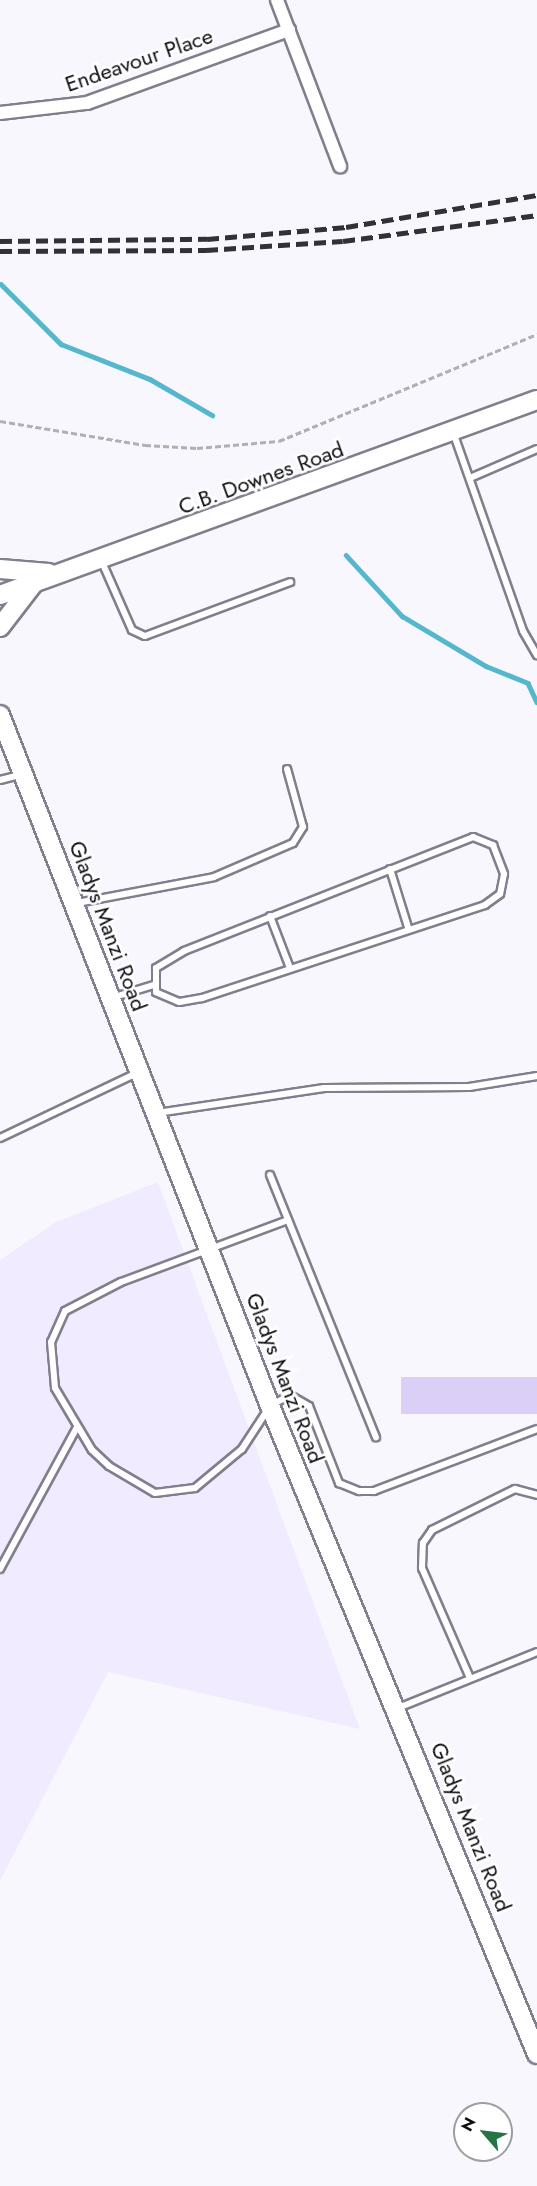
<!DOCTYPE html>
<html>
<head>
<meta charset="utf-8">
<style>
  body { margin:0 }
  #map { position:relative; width:537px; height:2186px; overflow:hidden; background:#f9f7fe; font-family:Jost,sans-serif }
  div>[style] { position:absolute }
  .built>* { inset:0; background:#f1ebff }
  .stream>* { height:4.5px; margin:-2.25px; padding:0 2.25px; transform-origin:2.25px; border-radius:2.25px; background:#55b7cd }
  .building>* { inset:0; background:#dbcff8; transform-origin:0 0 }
  .path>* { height:3px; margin-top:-1.5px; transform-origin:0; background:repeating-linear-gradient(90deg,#b1afb5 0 6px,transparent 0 9px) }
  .roads { filter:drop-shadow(2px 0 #827e8d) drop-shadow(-2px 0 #827e8d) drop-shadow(0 2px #827e8d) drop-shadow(0 -2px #827e8d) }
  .lane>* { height:6px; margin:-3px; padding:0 3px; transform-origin:3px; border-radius:3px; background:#fff }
  .street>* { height:12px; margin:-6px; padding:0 6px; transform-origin:6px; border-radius:6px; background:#fff }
  .secondary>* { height:18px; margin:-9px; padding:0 9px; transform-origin:9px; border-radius:9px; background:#fff }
  .rail>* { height:4.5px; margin-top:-2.25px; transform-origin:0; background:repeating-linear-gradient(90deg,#333137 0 12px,transparent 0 18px) }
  span { translate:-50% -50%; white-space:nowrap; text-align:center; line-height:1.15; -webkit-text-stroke:5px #fff; paint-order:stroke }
  .street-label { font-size:22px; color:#0f0d13 }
  .north { position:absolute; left:453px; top:2102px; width:60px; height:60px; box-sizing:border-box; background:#fff; border:2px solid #9f9ea1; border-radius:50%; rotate:298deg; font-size:16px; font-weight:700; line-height:24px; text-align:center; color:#0f0d13 }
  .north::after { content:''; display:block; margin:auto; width:21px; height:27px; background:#257444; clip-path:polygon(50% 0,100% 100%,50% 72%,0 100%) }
</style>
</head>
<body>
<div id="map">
  <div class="built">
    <i style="clip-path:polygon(158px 1182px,360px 1729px,108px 1672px,0 1881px,0 1260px,56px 1222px)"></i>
  </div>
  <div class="stream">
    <i style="left:1px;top:284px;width:85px;rotate:45deg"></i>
    <i style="left:61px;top:344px;width:96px;rotate:21.5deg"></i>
    <i style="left:150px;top:379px;width:72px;rotate:30.1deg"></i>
    <i style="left:346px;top:555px;width:83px;rotate:47.4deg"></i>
    <i style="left:402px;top:616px;width:98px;rotate:30.8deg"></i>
    <i style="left:486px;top:666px;width:45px;rotate:22deg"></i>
    <i style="left:528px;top:683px;width:21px;rotate:65deg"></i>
  </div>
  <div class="building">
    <i style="left:537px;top:1377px;width:37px;height:136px;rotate:90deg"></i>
  </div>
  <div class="path">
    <i style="left:0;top:421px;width:147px;rotate:9.4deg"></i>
    <i style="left:145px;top:445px;width:52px;rotate:3.3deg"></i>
    <i style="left:197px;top:448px;width:82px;rotate:-4.9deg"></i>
    <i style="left:279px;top:441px;width:279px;rotate:-22.5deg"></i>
  </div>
  <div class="roads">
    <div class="lane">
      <i style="left:453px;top:432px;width:211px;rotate:70.6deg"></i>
      <i style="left:523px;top:631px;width:28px;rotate:60deg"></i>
      <i style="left:470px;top:478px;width:73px;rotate:-23.4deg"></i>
      <i style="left:102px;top:562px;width:74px;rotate:66.2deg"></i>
      <i style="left:132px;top:630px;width:14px;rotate:25deg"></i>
      <i style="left:145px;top:636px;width:155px;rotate:-20.4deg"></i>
      <i style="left:0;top:780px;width:21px;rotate:-14deg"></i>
      <i style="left:473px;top:837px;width:22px;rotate:22deg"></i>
      <i style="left:493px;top:845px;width:31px;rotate:69deg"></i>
      <i style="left:504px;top:874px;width:20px;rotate:101deg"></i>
      <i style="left:500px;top:894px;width:19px;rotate:144deg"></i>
      <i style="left:485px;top:905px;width:298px;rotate:161.8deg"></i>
      <i style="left:202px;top:998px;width:23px;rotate:170deg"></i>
      <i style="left:179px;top:1002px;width:25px;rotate:-157deg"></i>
      <i style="left:156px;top:992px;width:24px;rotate:-90deg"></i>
      <i style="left:156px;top:968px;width:33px;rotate:-31deg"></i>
      <i style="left:184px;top:951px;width:311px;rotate:-21.5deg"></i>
      <i style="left:390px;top:869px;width:61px;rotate:72.8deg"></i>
      <i style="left:77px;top:903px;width:139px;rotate:-10.7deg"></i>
      <i style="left:214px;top:877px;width:86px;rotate:-23.3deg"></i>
      <i style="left:293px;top:843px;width:19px;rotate:-58deg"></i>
      <i style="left:303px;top:827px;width:60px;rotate:-105.4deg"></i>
      <i style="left:270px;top:916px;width:56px;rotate:69deg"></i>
      <i style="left:111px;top:998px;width:45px;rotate:-16.8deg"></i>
      <i style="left:157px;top:1113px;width:169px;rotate:-8.5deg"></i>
      <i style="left:324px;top:1088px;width:145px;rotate:-0.4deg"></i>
      <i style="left:469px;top:1087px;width:69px;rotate:-9.2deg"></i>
      <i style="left:0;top:1138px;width:152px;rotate:-25.4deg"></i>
      <i style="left:270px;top:1175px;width:283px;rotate:68deg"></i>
      <i style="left:288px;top:1220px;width:178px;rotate:159.6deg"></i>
      <i style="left:121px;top:1282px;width:63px;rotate:152.6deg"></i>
      <i style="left:65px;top:1311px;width:34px;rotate:114deg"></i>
      <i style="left:51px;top:1342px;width:46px;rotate:85deg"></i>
      <i style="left:55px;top:1388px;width:72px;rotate:59.2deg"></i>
      <i style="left:92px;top:1450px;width:23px;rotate:43deg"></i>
      <i style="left:109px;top:1466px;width:53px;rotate:30.4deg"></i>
      <i style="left:155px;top:1493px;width:40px;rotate:-7.1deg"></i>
      <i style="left:195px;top:1488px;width:61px;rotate:-39.7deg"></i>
      <i style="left:242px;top:1449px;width:51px;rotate:-56.9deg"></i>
      <i style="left:270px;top:1406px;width:23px;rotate:-29deg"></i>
      <i style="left:290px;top:1395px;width:22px;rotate:30deg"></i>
      <i style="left:309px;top:1406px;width:83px;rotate:68.7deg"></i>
      <i style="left:339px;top:1483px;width:22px;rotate:22deg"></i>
      <i style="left:359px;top:1491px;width:15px"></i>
      <i style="left:374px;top:1491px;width:174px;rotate:-20.8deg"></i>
      <i style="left:0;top:1569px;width:162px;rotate:-61.5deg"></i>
      <i style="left:470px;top:1678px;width:120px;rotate:-113.6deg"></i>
      <i style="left:422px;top:1568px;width:25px;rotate:-88deg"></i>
      <i style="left:423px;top:1543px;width:16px;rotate:-55deg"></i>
      <i style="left:432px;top:1530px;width:93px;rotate:-26.3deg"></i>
      <i style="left:515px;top:1489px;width:23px;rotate:15deg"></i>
      <i style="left:398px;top:1708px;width:150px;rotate:-21.9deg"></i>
    </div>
    <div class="street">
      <i style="left:277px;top:0;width:178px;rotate:69.2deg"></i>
      <i style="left:0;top:113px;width:88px;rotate:-6.6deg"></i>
      <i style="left:87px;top:103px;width:215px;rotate:-19.9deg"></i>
    </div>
    <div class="secondary">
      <i style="left:0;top:569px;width:49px;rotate:4.7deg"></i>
      <i style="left:0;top:595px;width:571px;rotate:-19.96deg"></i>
      <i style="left:0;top:627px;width:54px;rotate:-52.5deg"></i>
      <i style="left:0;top:715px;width:742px;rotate:68.66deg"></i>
      <i style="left:270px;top:1406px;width:701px;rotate:67.61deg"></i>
    </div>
  </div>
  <div class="rail">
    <i style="left:0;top:241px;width:207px;rotate:-0.6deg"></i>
    <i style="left:207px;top:239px;width:140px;rotate:-4.9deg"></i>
    <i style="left:346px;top:227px;width:194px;rotate:-9.5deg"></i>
    <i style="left:0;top:251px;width:206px;rotate:-0.3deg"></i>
    <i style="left:206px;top:250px;width:137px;rotate:-3.8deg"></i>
    <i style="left:343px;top:241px;width:196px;rotate:-7.6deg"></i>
  </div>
  <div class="street-label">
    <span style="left:139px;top:60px;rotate:-19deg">Endeavour Place</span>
    <span style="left:261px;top:478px;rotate:-20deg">C.B. Downes Road</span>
    <span style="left:108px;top:926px;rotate:69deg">Gladys Manzi Road</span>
    <span style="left:285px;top:1378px;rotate:69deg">Gladys Manzi Road</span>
    <span style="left:471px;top:1827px;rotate:68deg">Gladys Manzi Road</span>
  </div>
  <div class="north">N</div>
</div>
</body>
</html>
